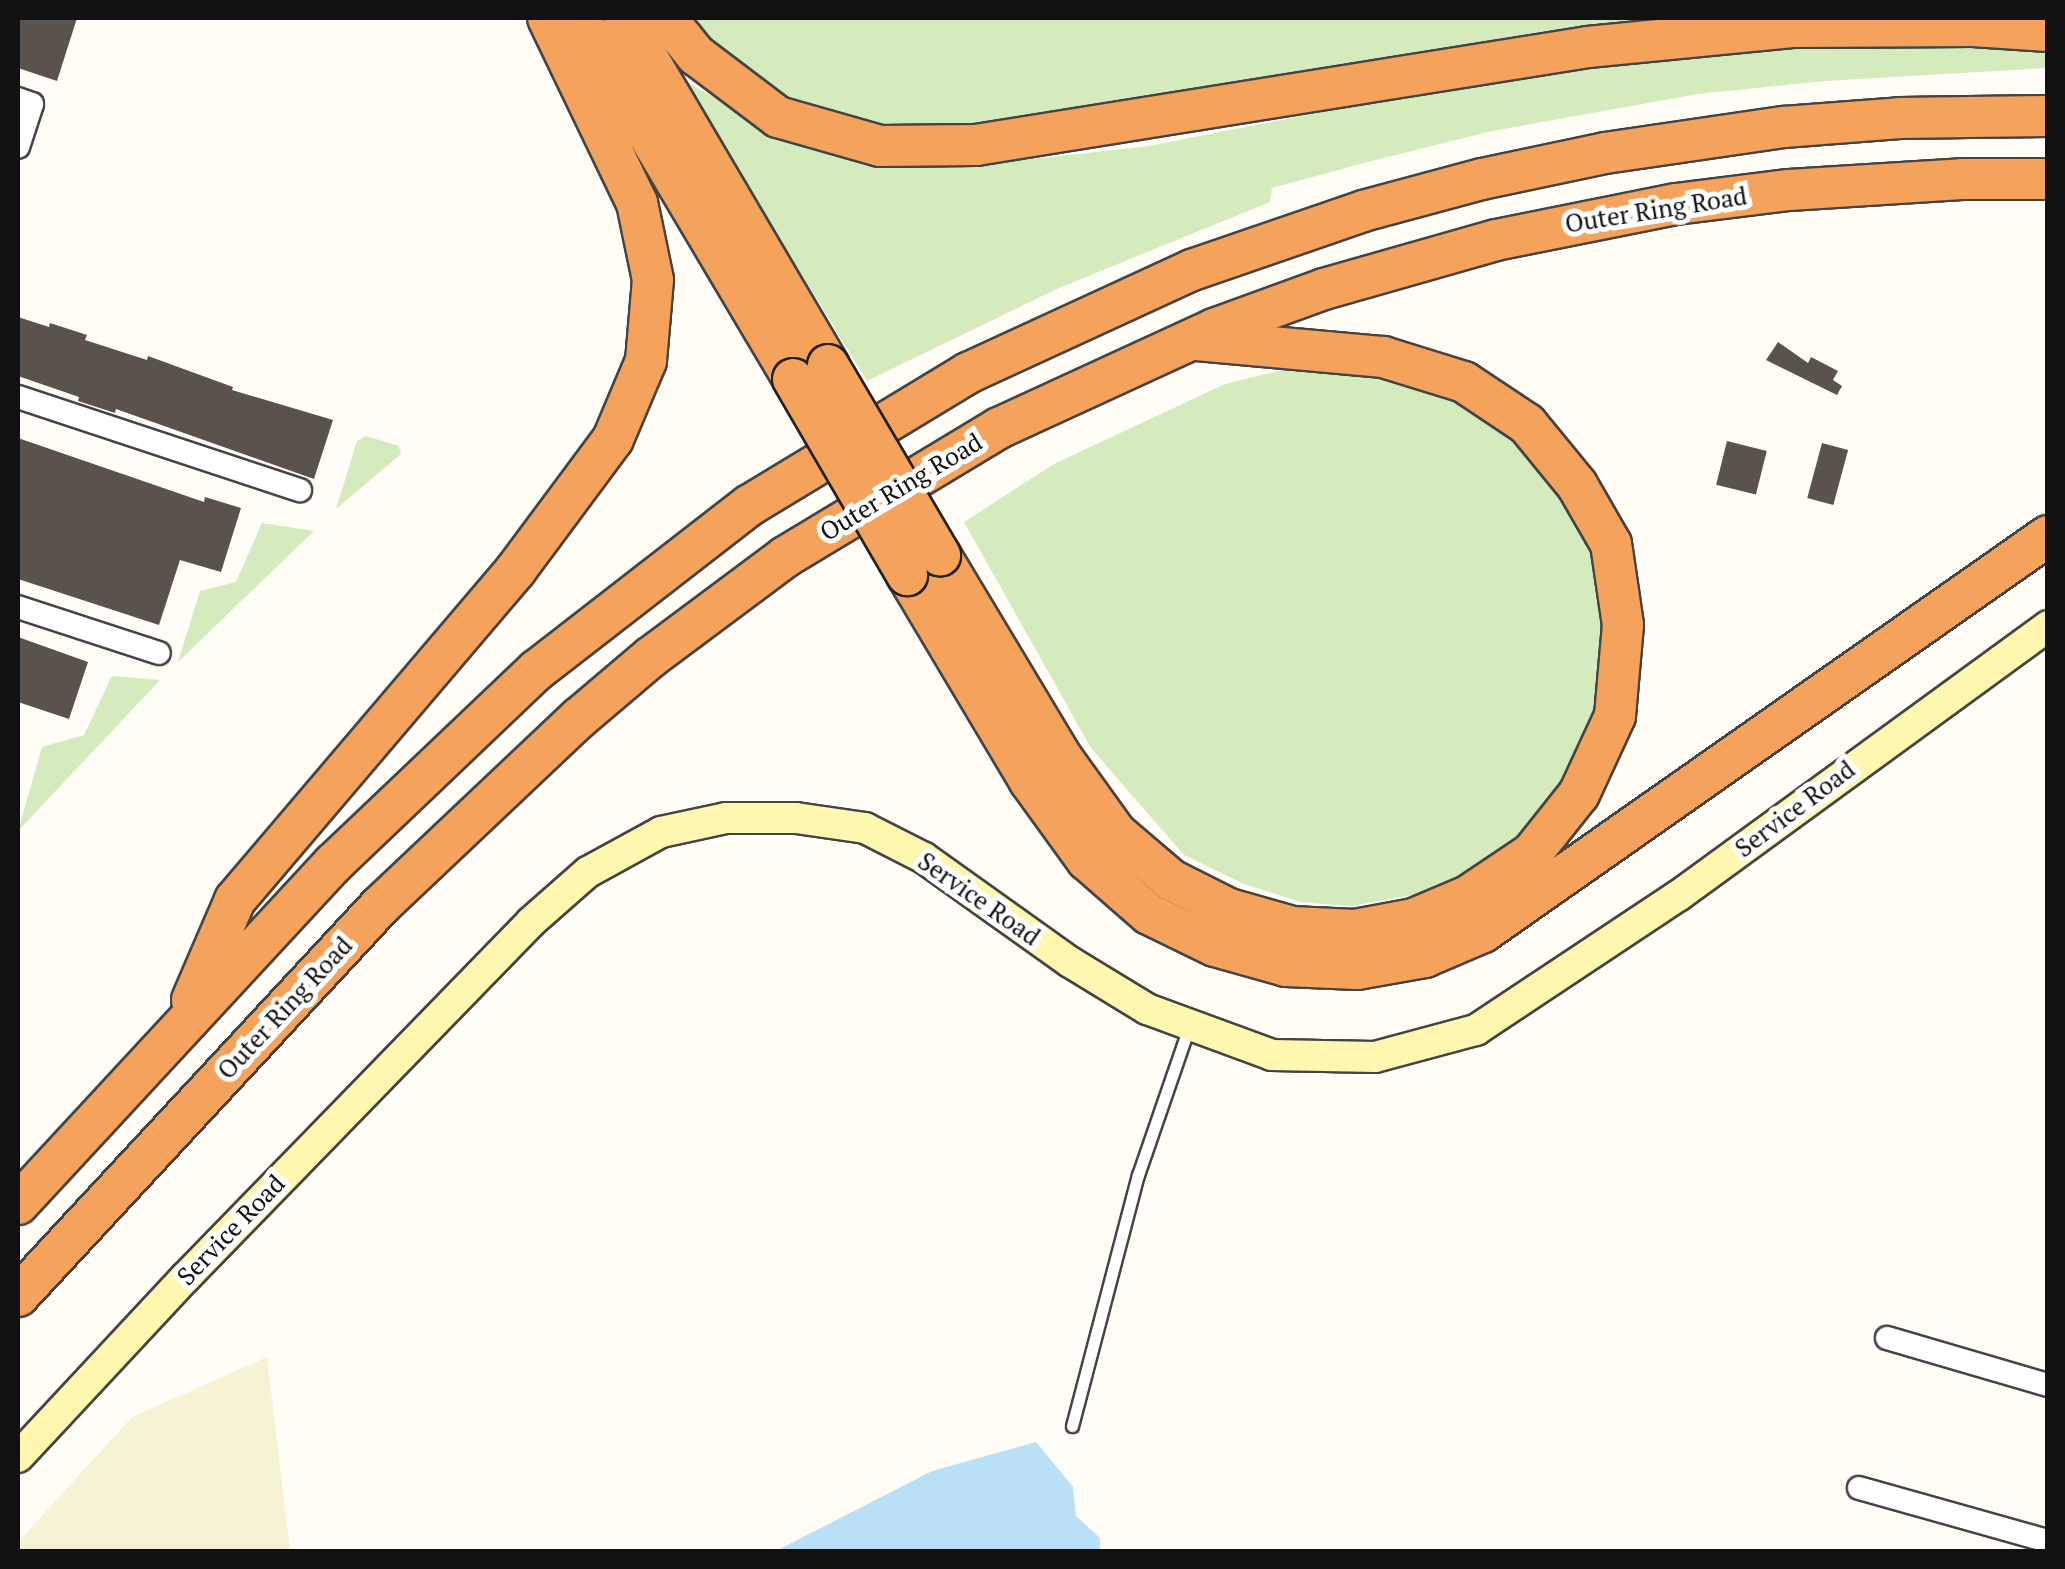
<!DOCTYPE html>
<html>
<head>
<meta charset="utf-8">
<style>
  body { margin:0 }
  #map { position:relative; width:2065px; height:1569px; overflow:hidden; background:#fffdf5; font-family:"PT Serif",serif }
  div>[style] { position:absolute }
  .farmland>* { inset:0; background:#f6f3d4 }
  .green>* { inset:0; background:#d5ebbd }
  .water>* { inset:0; background:#b9e0f7 }
  .building>* { inset:0; background:#5a524d; transform-origin:0 0 }
  .roads { filter:drop-shadow(2px 0 #444) drop-shadow(-2px 0 #444) drop-shadow(0 2px #444) drop-shadow(0 -2px #444) }
  .service>* { height:11px; margin:-5.5px; padding:0 5.5px; transform-origin:5.5px; border-radius:5.5px; background:#fff }
  .minor>* { height:22px; margin:-11px; padding:0 11px; transform-origin:11px; border-radius:11px; background:#fff }
  .secondary>* { height:30px; margin:-15px; padding:0 15px; transform-origin:15px; border-radius:15px; background:#fff6b0 }
  .motorway>* { height:40px; margin:-20px; padding:0 20px; transform-origin:20px; border-radius:20px; background:#f5a25d }
  .bridges { filter:drop-shadow(2px 0 #222) drop-shadow(-2px 0 #222) drop-shadow(0 2px #222) drop-shadow(0 -2px #222) }
  .motorway-bridge>* { height:40px; margin:-20px; padding:0 20px; transform-origin:20px; border-radius:20px; background:#f5a25d }
  span { translate:-50% -50%; white-space:nowrap; text-align:center; line-height:1.15; -webkit-text-stroke:10px #fff; paint-order:stroke }
  .street-label { font-size:25px; color:#111 }
  .frame { position:absolute; inset:0; border:20px solid #111; pointer-events:none }
</style>
</head>
<body>
<div id="map">
  <div class="farmland">
    <i style="clip-path:polygon(267px 1357px,290px 1551px,18px 1551px,18px 1542px,132px 1417px)"></i>
  </div>
  <div class="green">
    <i style="clip-path:polygon(684px 18px,1717px 18px,1545px 31px,962px 130px,879px 127px,814px 111px,750px 77px)"></i>
    <i style="clip-path:polygon(1955px 43px,2048px 47px,2047px 68px,1825px 81px,1698px 94px,1492px 131px,1364px 163px,1272px 188px,1270px 202px,1059px 288px,867px 381px,682px 79px,804px 148px,879px 166px,950px 168px,1149px 146px,1499px 77px,1764px 44px)"></i>
    <i style="clip-path:polygon(1298px 366px,1383px 370px,1453px 396px,1510px 437px,1556px 494px,1589px 549px,1603px 624px,1596px 711px,1564px 788px,1521px 842px,1461px 876px,1413px 895px,1351px 906px,1300px 902px,1244px 884px,1184px 855px,1091px 748px,964px 522px,1054px 464px,1225px 384px)"></i>
    <i style="clip-path:polygon(366px 436px,399px 446px,401px 454px,336px 509px,357px 441px)"></i>
    <i style="clip-path:polygon(262px 523px,314px 531px,178px 662px,200px 591px,236px 582px)"></i>
    <i style="clip-path:polygon(112px 676px,160px 680px,18px 831px,42px 747px,84px 735px)"></i>
  </div>
  <div class="water">
    <i style="clip-path:polygon(1036px 1442px,1073px 1487px,1076px 1516px,1100px 1538px,1100px 1551px,776px 1551px,932px 1471px)"></i>
  </div>
  <div class="building">
    <i style="clip-path:polygon(18px 18px,77px 18px,57px 81px,18px 68px)"></i>
    <i style="clip-path:polygon(18px 317px,49px 327px,50px 323px,87px 335px,85px 340px,147px 360px,148px 356px,233px 387px,232px 390px,333px 420px,314px 479px,116px 409px,115px 413px,78px 401px,79px 397px,18px 376px)"></i>
    <i style="clip-path:polygon(1778px 342px,1808px 363px,1811px 357px,1838px 371px,1833px 380px,1842px 386px,1837px 395px,1766px 360px)"></i>
    <i style="clip-path:polygon(18px 438px,204px 502px,205px 497px,241px 508px,221px 572px,180px 560px,159px 625px,18px 579px)"></i>
    <i style="left:1727px;top:441px;width:41px;height:45px;rotate:14deg"></i>
    <i style="left:1822px;top:443px;width:27px;height:57px;rotate:15deg"></i>
    <i style="clip-path:polygon(18px 637px,88px 662px,69px 719px,18px 702px)"></i>
  </div>
  <div class="roads">
    <div class="service">
      <i style="left:1072px;top:1426px;width:260px;rotate:-75.3deg"></i>
      <i style="left:1138px;top:1175px;width:157px;rotate:-71deg"></i>
    </div>
    <div class="minor">
      <i style="left:18px;top:99px;width:15px;rotate:20deg"></i>
      <i style="left:32px;top:104px;width:45px;rotate:108deg"></i>
      <i style="left:18px;top:397px;width:297px;rotate:18.3deg"></i>
      <i style="left:18px;top:607px;width:148px;rotate:18.1deg"></i>
      <i style="left:1887px;top:1338px;width:168px;rotate:16.3deg"></i>
      <i style="left:1859px;top:1488px;width:196px;rotate:15.7deg"></i>
    </div>
    <div class="secondary">
      <i style="left:18px;top:1457px;width:245px;rotate:-47deg"></i>
      <i style="left:185px;top:1278px;width:496px;rotate:-45.8deg"></i>
      <i style="left:531px;top:922px;width:76px;rotate:-41.3deg"></i>
      <i style="left:588px;top:872px;width:83px;rotate:-28.7deg"></i>
      <i style="left:661px;top:832px;width:66px;rotate:-12.2deg"></i>
      <i style="left:726px;top:818px;width:70px"></i>
      <i style="left:796px;top:818px;width:70px;rotate:8.2deg"></i>
      <i style="left:865px;top:828px;width:66px;rotate:27deg"></i>
      <i style="left:924px;top:858px;width:179px;rotate:35.5deg"></i>
      <i style="left:1070px;top:962px;width:90px;rotate:31.4deg"></i>
      <i style="left:1147px;top:1009px;width:133px;rotate:20.2deg"></i>
      <i style="left:1272px;top:1055px;width:103px;rotate:1.1deg"></i>
      <i style="left:1375px;top:1057px;width:105px;rotate:-15deg"></i>
      <i style="left:1476px;top:1030px;width:242px;rotate:-33.6deg"></i>
      <i style="left:1678px;top:896px;width:458px;rotate:-36.1deg"></i>
    </div>
    <div class="motorway">
      <i style="left:579px;top:18px;width:420px;rotate:59.3deg"></i>
      <i style="left:624px;top:18px;width:403px;rotate:59.5deg"></i>
      <i style="left:666px;top:18px;width:48px;rotate:51deg"></i>
      <i style="left:696px;top:55px;width:103px;rotate:37.1deg"></i>
      <i style="left:778px;top:117px;width:106px;rotate:15.9deg"></i>
      <i style="left:880px;top:146px;width:96px;rotate:-0.6deg"></i>
      <i style="left:976px;top:145px;width:620px;rotate:-9.1deg"></i>
      <i style="left:1588px;top:47px;width:205px;rotate:-5.6deg"></i>
      <i style="left:1792px;top:27px;width:181px;rotate:-0.3deg"></i>
      <i style="left:1973px;top:26px;width:75px;rotate:3.8deg"></i>
      <i style="left:940px;top:555px;width:237px;rotate:59deg"></i>
      <i style="left:1062px;top:758px;width:92px;rotate:54.2deg"></i>
      <i style="left:1116px;top:833px;width:72px;rotate:40.5deg"></i>
      <i style="left:1171px;top:880px;width:65px;rotate:26.6deg"></i>
      <i style="left:1229px;top:909px;width:66px;rotate:15.9deg"></i>
      <i style="left:1292px;top:927px;width:63px;rotate:2.7deg"></i>
      <i style="left:1355px;top:930px;width:60px;rotate:-10.6deg"></i>
      <i style="left:1414px;top:919px;width:59px;rotate:-23.1deg"></i>
      <i style="left:1468px;top:896px;width:77px;rotate:-33.9deg"></i>
      <i style="left:1532px;top:853px;width:75px;rotate:-51.5deg"></i>
      <i style="left:1579px;top:794px;width:86px;rotate:-65.2deg"></i>
      <i style="left:1615px;top:716px;width:91px;rotate:-85deg"></i>
      <i style="left:1623px;top:625px;width:82px;rotate:-98.4deg"></i>
      <i style="left:1611px;top:544px;width:68px;rotate:-120deg"></i>
      <i style="left:1577px;top:485px;width:79px;rotate:-129.3deg"></i>
      <i style="left:1527px;top:424px;width:76px;rotate:-146.3deg"></i>
      <i style="left:1464px;top:382px;width:85px;rotate:-162.8deg"></i>
      <i style="left:1383px;top:357px;width:189px;rotate:-174.8deg"></i>
      <i style="left:907px;top:575px;width:239px;rotate:59.2deg"></i>
      <i style="left:1029px;top:780px;width:99px;rotate:54.1deg"></i>
      <i style="left:1087px;top:860px;width:82px;rotate:41.1deg"></i>
      <i style="left:1149px;top:914px;width:73px;rotate:25.9deg"></i>
      <i style="left:1215px;top:946px;width:74px;rotate:15.7deg"></i>
      <i style="left:1286px;top:966px;width:71px;rotate:2.4deg"></i>
      <i style="left:1357px;top:969px;width:69px;rotate:-10deg"></i>
      <i style="left:1425px;top:957px;width:63px;rotate:-23.3deg"></i>
      <i style="left:1483px;top:932px;width:690px;rotate:-35.03deg"></i>
      <i style="left:192px;top:1000px;width:109px;rotate:-66.7deg"></i>
      <i style="left:235px;top:900px;width:432px;rotate:-49.6deg"></i>
      <i style="left:515px;top:571px;width:164px;rotate:-53.4deg"></i>
      <i style="left:613px;top:439px;width:85px;rotate:-67.1deg"></i>
      <i style="left:646px;top:361px;width:81px;rotate:-85.1deg"></i>
      <i style="left:653px;top:280px;width:79px;rotate:-101.7deg"></i>
      <i style="left:637px;top:203px;width:205px;rotate:-115.7deg"></i>
      <i style="left:18px;top:1204px;width:465px;rotate:-47.2deg"></i>
      <i style="left:334px;top:863px;width:280px;rotate:-43.6deg"></i>
      <i style="left:537px;top:670px;width:269px;rotate:-37.8deg"></i>
      <i style="left:750px;top:505px;width:255px;rotate:-31.2deg"></i>
      <i style="left:968px;top:373px;width:247px;rotate:-24.7deg"></i>
      <i style="left:1192px;top:270px;width:181px;rotate:-19deg"></i>
      <i style="left:1363px;top:211px;width:123px;rotate:-15.1deg"></i>
      <i style="left:1482px;top:179px;width:126px;rotate:-11.9deg"></i>
      <i style="left:1605px;top:153px;width:181px;rotate:-8.3deg"></i>
      <i style="left:1784px;top:127px;width:116px;rotate:-4.4deg"></i>
      <i style="left:1900px;top:118px;width:148px;rotate:-0.8deg"></i>
      <i style="left:18px;top:1296px;width:532px;rotate:-47.13deg"></i>
      <i style="left:380px;top:906px;width:274px;rotate:-43.4deg"></i>
      <i style="left:579px;top:718px;width:94px;rotate:-40.3deg"></i>
      <i style="left:651px;top:657px;width:167px;rotate:-36.7deg"></i>
      <i style="left:785px;top:557px;width:250px;rotate:-31.1deg"></i>
      <i style="left:999px;top:428px;width:237px;rotate:-24.7deg"></i>
      <i style="left:1214px;top:329px;width:117px;rotate:-20deg"></i>
      <i style="left:1324px;top:289px;width:179px;rotate:-15.9deg"></i>
      <i style="left:1496px;top:240px;width:184px;rotate:-11.3deg"></i>
      <i style="left:1676px;top:204px;width:114px;rotate:-7.1deg"></i>
      <i style="left:1789px;top:190px;width:173px;rotate:-3.6deg"></i>
      <i style="left:1962px;top:179px;width:86px"></i>
    </div>
  </div>
  <div class="bridges">
    <div class="motorway-bridge">
      <i style="left:828px;top:365px;width:221px;rotate:59.5deg"></i>
      <i style="left:793px;top:379px;width:227px;rotate:59.8deg"></i>
    </div>
  </div>
  <div class="street-label">
    <span style="left:1656px;top:210px;rotate:-9deg">Outer Ring Road</span>
    <span style="left:901px;top:487px;rotate:-31deg">Outer Ring Road</span>
    <span style="left:1795px;top:809px;rotate:-37deg">Service Road</span>
    <span style="left:979px;top:899px;rotate:35deg">Service Road</span>
    <span style="left:285px;top:1008px;rotate:-47deg">Outer Ring Road</span>
    <span style="left:231px;top:1230px;rotate:-46deg">Service Road</span>
  </div>
  <div class="frame"></div>
</div>
</body>
</html>
